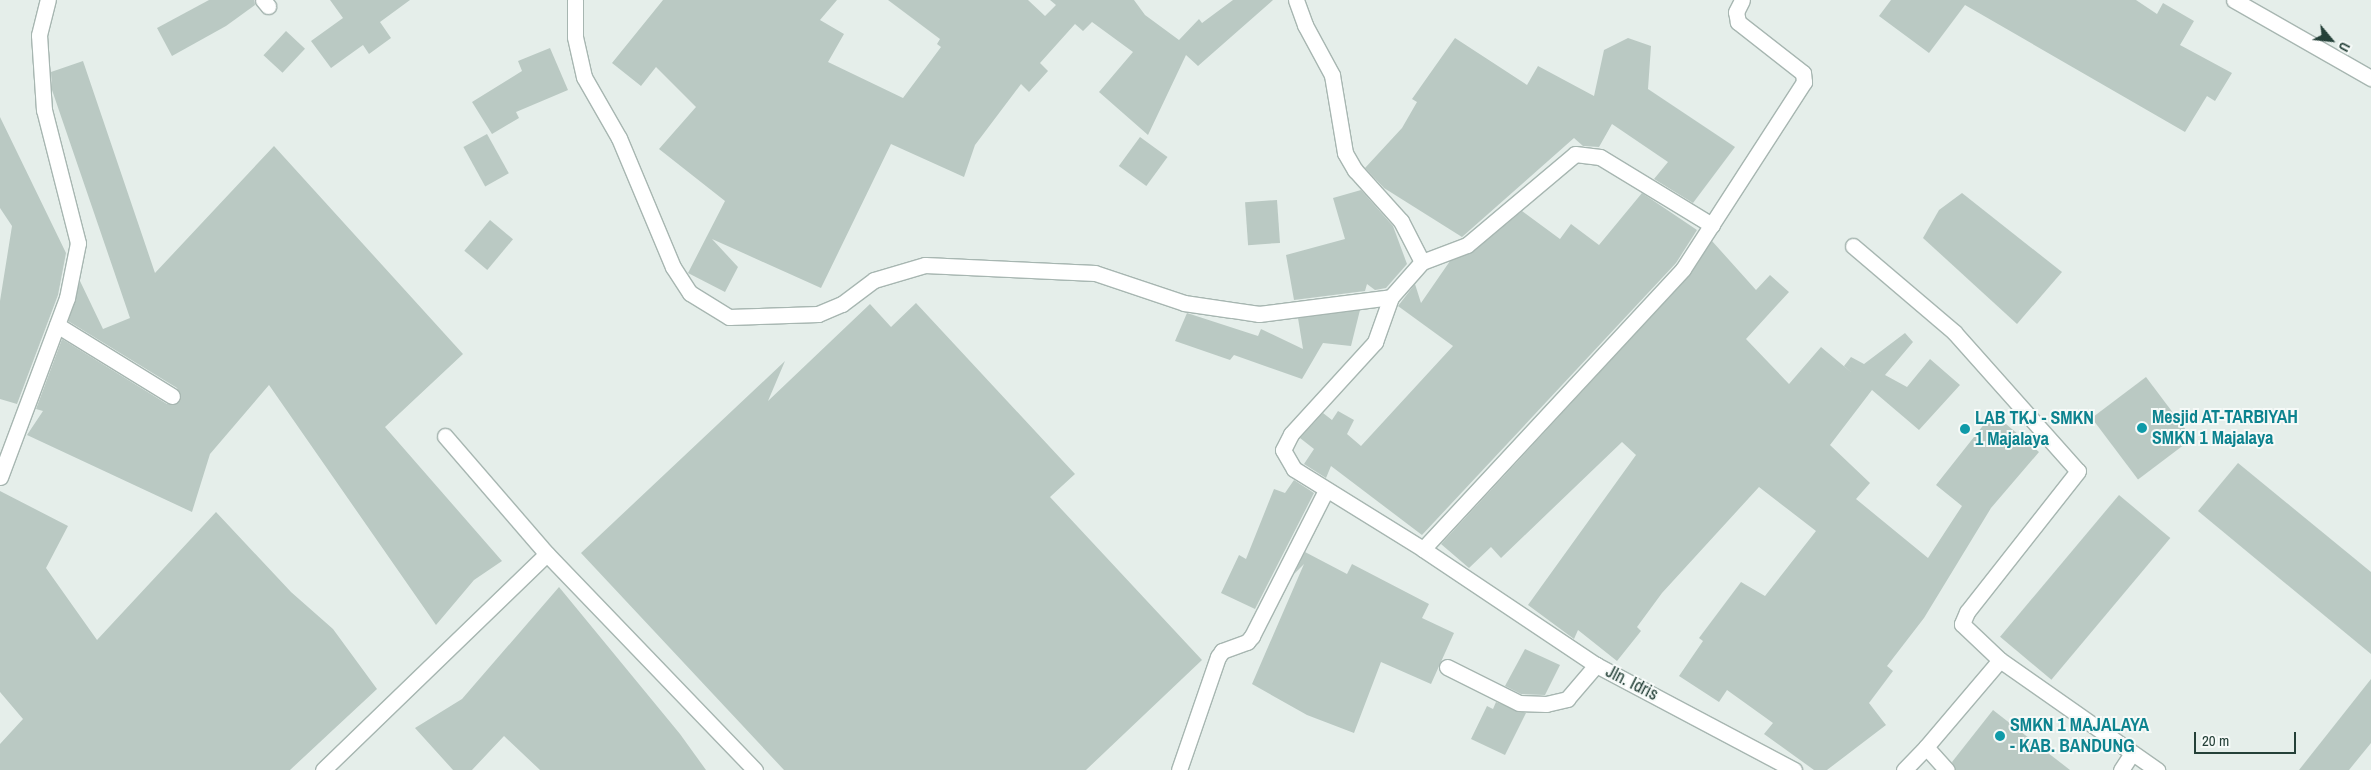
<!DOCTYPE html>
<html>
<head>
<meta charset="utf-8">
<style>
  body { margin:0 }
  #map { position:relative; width:2371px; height:770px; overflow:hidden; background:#e5eeea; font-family:"Archivo Narrow",sans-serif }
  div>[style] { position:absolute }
  .building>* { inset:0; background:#bac9c3; transform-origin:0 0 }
  .roads { filter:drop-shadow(1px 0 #a7b6b1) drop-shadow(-1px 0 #a7b6b1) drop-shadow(0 1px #a7b6b1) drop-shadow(0 -1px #a7b6b1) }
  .minor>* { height:15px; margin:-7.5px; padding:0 7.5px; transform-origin:7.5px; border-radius:7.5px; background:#fff }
  .dots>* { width:14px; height:14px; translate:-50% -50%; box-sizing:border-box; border:2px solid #f6faf8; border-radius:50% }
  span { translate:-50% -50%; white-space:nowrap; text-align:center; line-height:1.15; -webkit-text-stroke:4px #f6faf8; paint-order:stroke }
  .culture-label { font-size:18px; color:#0d838f; font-weight:700 }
  .left { translate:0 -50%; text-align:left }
  .street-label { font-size:18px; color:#244038 }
  .north { position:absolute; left:2306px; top:15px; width:50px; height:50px; -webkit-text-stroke:4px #f6faf8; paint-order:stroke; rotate:118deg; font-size:14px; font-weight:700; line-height:20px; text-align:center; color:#244038 }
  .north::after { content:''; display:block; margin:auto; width:18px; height:22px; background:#244038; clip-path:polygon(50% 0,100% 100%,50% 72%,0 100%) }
  .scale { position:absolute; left:2194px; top:732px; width:102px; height:22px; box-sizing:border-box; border:2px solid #244038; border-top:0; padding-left:6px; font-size:15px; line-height:18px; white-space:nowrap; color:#244038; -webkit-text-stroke:4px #f6faf8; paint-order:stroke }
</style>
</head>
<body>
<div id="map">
  <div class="building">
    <i style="clip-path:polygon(209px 0,254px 0,255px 5px,226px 26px,172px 56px,157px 28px)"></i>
    <i style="clip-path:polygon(330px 0,410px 0,380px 22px,391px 38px,369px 54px,363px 45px,331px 68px,311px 41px,343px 18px)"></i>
    <i style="clip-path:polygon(663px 0,837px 0,820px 20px,844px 34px,828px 62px,903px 98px,941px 47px,937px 44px,940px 39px,888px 0,1028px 0,1045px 16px,1056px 5px,1050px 0,1134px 0,1145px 15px,1179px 40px,1199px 19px,1202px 23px,1233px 0,1273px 0,1198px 66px,1186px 55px,1148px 135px,1099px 92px,1133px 52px,1092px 22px,1083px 31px,1075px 24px,1040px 63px,1048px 71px,1029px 92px,1021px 84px,975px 145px,964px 177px,891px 144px,821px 288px,712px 239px,738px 267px,725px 292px,688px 273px,725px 201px,659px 149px,696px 107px,656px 67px,641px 86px,612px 63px)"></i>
    <i style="clip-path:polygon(1891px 0,2136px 0,2157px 14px,2163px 3px,2194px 21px,2180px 45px,2232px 73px,2215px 101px,2207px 96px,2185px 132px,1965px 5px,1929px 53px,1879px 16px)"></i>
    <i style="left:286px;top:31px;width:26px;height:33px;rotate:43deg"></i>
    <i style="clip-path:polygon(1455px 38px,1527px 85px,1538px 66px,1594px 96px,1604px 50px,1628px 38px,1651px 46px,1648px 89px,1735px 147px,1693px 203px,1654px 179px,1668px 162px,1612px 124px,1599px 147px,1583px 146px,1574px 138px,1462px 237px,1384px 188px,1365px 168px,1402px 128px,1417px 102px,1412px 99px)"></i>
    <i style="clip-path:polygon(550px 48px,568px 90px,516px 112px,519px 118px,492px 134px,472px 102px,522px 71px,518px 61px)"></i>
    <i style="clip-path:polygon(83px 61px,155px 273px,274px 146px,463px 354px,385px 427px,502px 561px,474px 580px,436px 625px,269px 385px,210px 454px,192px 512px,27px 435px,43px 411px,36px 409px,62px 339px,167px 404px,176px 404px,181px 397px,177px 388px,68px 321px,80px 281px,103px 329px,130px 318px,52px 90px,51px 72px)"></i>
    <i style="clip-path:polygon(0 117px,66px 253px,58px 295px,17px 404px,0 399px,0 301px,12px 226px,0 208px)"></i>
    <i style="left:487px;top:134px;width:45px;height:27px;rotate:61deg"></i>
    <i style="left:1140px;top:137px;width:34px;height:36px;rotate:36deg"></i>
    <i style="clip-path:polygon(1361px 190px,1393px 226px,1407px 264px,1386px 288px,1375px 290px,1367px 284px,1365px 291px,1294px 300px,1286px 255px,1345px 239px,1333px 198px)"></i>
    <i style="clip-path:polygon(1642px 193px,1697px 230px,1676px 263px,1422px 535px,1331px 466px,1326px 478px,1304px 464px,1314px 449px,1300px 438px,1323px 413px,1332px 420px,1338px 411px,1354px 420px,1347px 434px,1361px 446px,1453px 346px,1398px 306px,1415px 284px,1421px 303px,1450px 261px,1473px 252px,1522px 211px,1560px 239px,1571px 224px,1599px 245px)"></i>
    <i style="clip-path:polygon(1962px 193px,2062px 272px,2017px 324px,1923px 238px,1939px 210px)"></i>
    <i style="left:1277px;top:200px;width:43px;height:32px;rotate:86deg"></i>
    <i style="left:490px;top:220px;width:30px;height:40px;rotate:40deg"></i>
    <i style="clip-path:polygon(1712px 241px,1756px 290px,1770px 275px,1789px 292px,1746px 339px,1789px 384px,1821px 347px,1852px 373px,1844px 366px,1851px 357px,1864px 364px,1905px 333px,1913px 342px,1885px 375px,1907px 387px,1930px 359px,1960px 385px,1919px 430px,1872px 390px,1830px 445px,1870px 483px,1856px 499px,1928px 558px,1962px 506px,1936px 485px,1993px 413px,2039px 452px,1991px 508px,1924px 618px,1887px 666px,1893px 671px,1869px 703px,1886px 725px,1827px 770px,1814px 770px,1764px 734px,1773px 723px,1727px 690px,1719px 702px,1679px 676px,1703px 641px,1699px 638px,1741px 582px,1765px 596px,1816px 531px,1759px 487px,1662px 593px,1637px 627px,1641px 631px,1617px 661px,1578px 630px,1574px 639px,1528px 605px,1636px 455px,1622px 442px,1501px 558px,1491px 547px,1469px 568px,1441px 544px,1690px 275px)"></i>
    <i style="clip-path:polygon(916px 303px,1075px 474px,1050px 497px,1202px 660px,1086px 770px,784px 770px,581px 553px,785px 361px,768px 401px,870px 304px,891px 327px)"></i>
    <i style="clip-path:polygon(1360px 310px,1351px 346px,1323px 343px,1302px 379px,1234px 355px,1230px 360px,1175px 341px,1187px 313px,1258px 336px,1261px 329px,1303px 349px,1298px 318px)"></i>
    <i style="left:2146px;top:377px;width:77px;height:68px;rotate:53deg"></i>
    <i style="clip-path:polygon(2238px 463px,2371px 572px,2371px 654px,2198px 511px)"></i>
    <i style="clip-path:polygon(1294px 480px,1314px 493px,1255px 609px,1221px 593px,1239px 555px,1246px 559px,1274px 489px,1285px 493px)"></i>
    <i style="clip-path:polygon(0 491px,68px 526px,46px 568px,97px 640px,216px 512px,291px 592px,333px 629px,377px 689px,290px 770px,0 770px,0 744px,23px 719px,0 692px)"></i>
    <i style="left:2119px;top:495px;width:67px;height:185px;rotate:40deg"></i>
    <i style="clip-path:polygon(1305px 552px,1347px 574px,1352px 564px,1429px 604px,1422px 618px,1454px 633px,1431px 684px,1381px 662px,1354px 733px,1307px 715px,1252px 684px,1304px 564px,1294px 574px)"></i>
    <i style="clip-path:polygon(559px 587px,680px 734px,706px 770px,540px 770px,504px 736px,472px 770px,453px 770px,415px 728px,462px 699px)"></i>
    <i style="clip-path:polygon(1525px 649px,1560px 665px,1545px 695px,1521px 694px,1505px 686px)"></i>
    <i style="clip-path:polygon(2371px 679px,2371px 743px,2349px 770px,2299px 770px)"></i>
    <i style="clip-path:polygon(1496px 702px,1526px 713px,1505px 755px,1471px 739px,1487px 706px,1493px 709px)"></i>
    <i style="clip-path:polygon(1993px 710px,2070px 770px,1956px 770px,1952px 762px)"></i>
  </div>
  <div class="roads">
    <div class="minor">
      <i style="left:263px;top:0;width:8px;rotate:50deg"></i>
      <i style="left:575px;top:0;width:37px;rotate:90deg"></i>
      <i style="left:575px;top:37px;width:41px;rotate:77.3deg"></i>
      <i style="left:584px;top:77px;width:70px;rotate:60.2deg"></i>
      <i style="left:619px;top:138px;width:140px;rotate:67.3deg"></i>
      <i style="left:673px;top:267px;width:31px;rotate:57deg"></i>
      <i style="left:690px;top:293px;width:46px;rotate:31.6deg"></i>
      <i style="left:729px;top:317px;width:89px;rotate:-1.9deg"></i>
      <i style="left:818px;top:314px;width:26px;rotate:-23deg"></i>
      <i style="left:842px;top:304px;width:40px;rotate:-37deg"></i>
      <i style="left:874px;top:280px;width:53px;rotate:-16.4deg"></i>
      <i style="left:925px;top:265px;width:170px;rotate:2.7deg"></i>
      <i style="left:1095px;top:273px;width:94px;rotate:18.6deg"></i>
      <i style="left:1184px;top:303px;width:76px;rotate:8.3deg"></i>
      <i style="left:1259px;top:314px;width:133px;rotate:-7.3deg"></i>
      <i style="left:1296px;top:0;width:27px;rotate:70deg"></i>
      <i style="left:1305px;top:25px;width:57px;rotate:61.6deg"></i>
      <i style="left:1332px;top:75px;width:79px;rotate:80.5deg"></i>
      <i style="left:1345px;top:153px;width:20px;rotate:60deg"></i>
      <i style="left:1355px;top:170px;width:69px;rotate:48deg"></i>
      <i style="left:1401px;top:221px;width:46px;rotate:62.9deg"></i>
      <i style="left:2234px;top:0;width:158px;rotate:29.7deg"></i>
      <i style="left:1853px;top:246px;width:133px;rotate:40.4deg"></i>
      <i style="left:1954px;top:332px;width:186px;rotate:48.3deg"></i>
      <i style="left:2078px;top:471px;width:179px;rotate:128.2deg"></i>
      <i style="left:1967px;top:612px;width:13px;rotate:113deg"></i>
      <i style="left:1962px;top:624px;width:52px;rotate:43.5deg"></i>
      <i style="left:57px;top:325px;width:135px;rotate:31.7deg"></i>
      <i style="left:445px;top:436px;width:156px;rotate:49.2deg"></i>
      <i style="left:0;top:477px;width:191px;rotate:-69.5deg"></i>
      <i style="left:67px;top:298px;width:56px;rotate:-78.7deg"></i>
      <i style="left:78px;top:243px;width:137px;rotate:-104.3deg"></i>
      <i style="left:44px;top:110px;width:75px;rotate:-93.8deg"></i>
      <i style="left:39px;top:35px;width:36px;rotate:-76deg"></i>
      <i style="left:1423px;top:549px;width:382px;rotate:-47.1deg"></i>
      <i style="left:1683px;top:269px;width:223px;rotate:-57.1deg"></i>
      <i style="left:1804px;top:82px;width:9px;rotate:-96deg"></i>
      <i style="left:1803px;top:73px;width:83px;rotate:-141.9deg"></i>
      <i style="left:1738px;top:22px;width:10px;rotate:-101deg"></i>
      <i style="left:1736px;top:12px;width:13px;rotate:-63deg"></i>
      <i style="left:1596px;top:665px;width:208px;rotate:-146.2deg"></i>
      <i style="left:1423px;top:549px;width:152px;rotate:-148.2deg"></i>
      <i style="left:1294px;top:469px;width:22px;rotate:-120deg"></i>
      <i style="left:1283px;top:450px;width:18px;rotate:-63deg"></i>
      <i style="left:1291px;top:434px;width:125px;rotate:-47.6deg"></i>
      <i style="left:1375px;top:342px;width:48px;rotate:-70.4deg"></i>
      <i style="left:1391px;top:297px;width:47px;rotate:-48.5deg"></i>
      <i style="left:1422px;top:262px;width:48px;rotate:-20.7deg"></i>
      <i style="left:1467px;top:245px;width:141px;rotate:-40.1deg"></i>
      <i style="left:1575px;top:154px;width:25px;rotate:7deg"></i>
      <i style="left:1600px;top:157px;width:131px;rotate:31.3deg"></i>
      <i style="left:1447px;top:667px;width:80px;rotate:26.6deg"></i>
      <i style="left:1519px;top:703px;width:27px;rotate:2deg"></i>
      <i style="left:1546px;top:704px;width:22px;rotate:-13deg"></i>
      <i style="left:1567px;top:699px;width:45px;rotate:-49.5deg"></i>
      <i style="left:1596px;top:665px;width:224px;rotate:27.9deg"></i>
      <i style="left:1926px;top:747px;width:114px;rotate:-49.6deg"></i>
      <i style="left:2000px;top:660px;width:192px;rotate:35deg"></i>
      <i style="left:323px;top:770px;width:311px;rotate:-44deg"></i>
      <i style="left:547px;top:554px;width:300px;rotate:46.1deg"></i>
      <i style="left:1179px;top:770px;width:120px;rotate:-71deg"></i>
      <i style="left:1218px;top:657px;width:7px;rotate:-56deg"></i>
      <i style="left:1222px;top:651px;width:27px;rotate:-20deg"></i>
      <i style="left:1247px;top:642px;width:8px;rotate:-50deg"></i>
      <i style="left:1252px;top:636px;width:164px;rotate:-63.1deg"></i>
      <i style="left:1904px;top:770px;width:32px;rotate:-46deg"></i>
      <i style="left:1926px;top:747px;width:31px;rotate:48deg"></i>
      <i style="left:2121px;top:770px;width:20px;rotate:-57deg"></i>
    </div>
  </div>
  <div class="dots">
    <i style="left:2142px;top:428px;background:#0f9aa8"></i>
    <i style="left:1965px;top:429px;background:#0f9aa8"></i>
    <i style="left:2000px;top:736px;background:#0f9aa8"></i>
  </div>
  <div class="culture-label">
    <span class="left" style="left:2152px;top:428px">Mesjid AT-TARBIYAH<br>SMKN 1 Majalaya</span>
    <span class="left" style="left:1975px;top:429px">LAB TKJ - SMKN<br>1 Majalaya</span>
    <span class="left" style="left:2010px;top:736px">SMKN 1 MAJALAYA<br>- KAB. BANDUNG</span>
  </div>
  <div class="street-label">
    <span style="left:1632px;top:683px;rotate:27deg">Jln. Idris</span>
  </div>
  <div class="north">U</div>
  <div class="scale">20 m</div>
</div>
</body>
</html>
